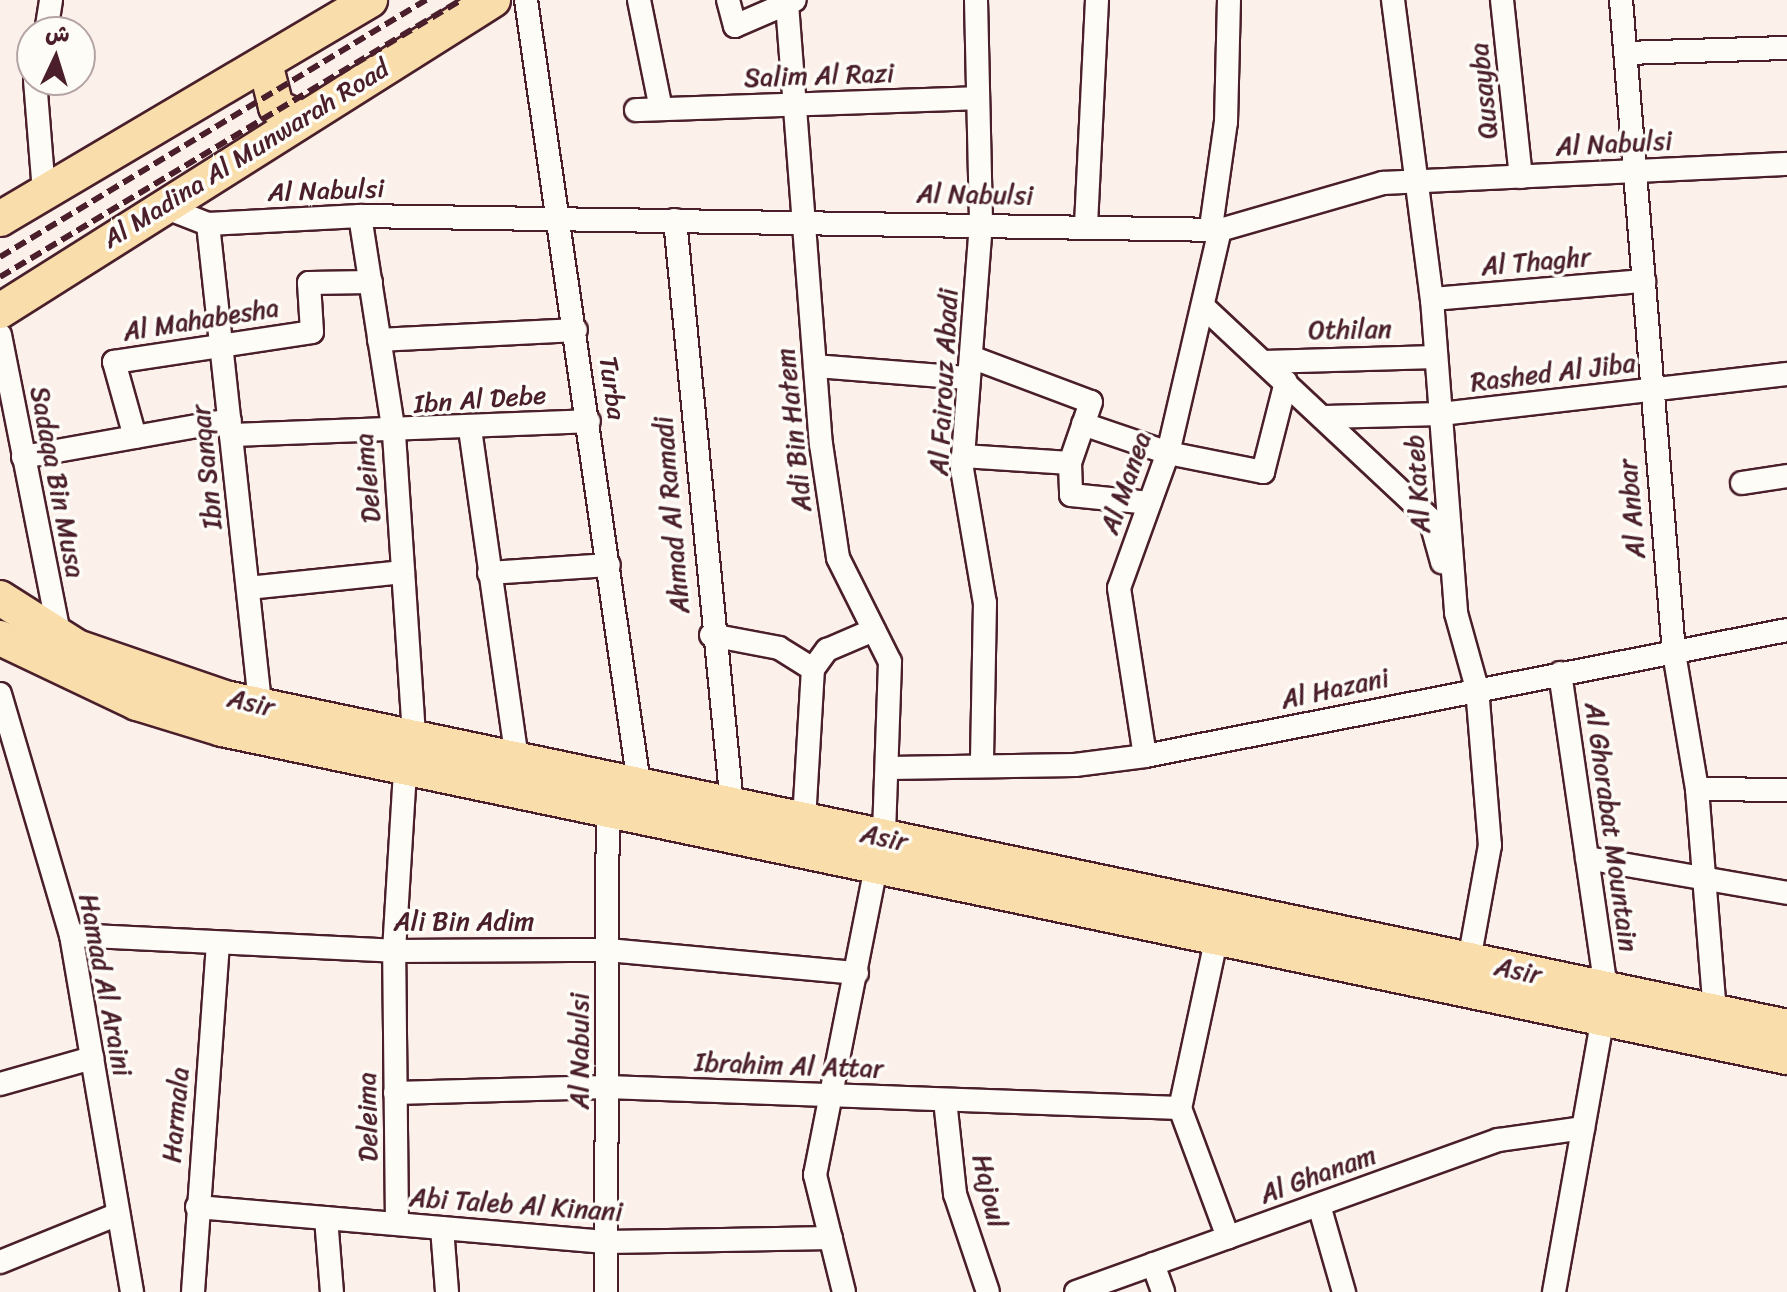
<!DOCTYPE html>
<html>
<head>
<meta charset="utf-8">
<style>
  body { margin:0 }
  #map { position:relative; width:1787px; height:1292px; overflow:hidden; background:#fcf0ea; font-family:Sriracha,"Playpen Sans Arabic",sans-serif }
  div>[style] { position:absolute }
  .roads { filter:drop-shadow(2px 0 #4a1f2b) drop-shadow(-2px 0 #4a1f2b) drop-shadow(0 2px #4a1f2b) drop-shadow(0 -2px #4a1f2b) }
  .street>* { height:22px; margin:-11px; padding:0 11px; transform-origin:11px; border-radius:11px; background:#fdfcf7 }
  .primary>* { height:34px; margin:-17px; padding:0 17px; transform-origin:17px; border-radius:17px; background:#f9deab }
  .rail>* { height:6px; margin-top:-3px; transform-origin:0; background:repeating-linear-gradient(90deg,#4a1f2b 0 12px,transparent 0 18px) }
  span { translate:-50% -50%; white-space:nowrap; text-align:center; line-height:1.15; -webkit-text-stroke:7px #fdfcf7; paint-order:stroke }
  .street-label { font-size:26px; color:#4a1f2b }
  .north { position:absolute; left:16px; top:16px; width:80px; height:80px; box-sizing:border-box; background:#fdfcf7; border:2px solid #b5a4a5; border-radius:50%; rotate:4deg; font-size:22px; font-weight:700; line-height:32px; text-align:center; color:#4a1f2b }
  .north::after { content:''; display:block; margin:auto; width:28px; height:36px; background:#4a1f2b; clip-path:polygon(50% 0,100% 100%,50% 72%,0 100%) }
</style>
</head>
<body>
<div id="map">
  <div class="roads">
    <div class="street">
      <i style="left:526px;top:0;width:792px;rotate:81.8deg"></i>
      <i style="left:639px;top:0;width:111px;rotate:78.6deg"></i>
      <i style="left:728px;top:0;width:27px;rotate:75deg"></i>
      <i style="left:735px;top:26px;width:65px;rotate:-23.4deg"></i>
      <i style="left:976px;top:0;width:223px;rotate:88.7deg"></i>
      <i style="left:981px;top:223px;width:247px;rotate:94.4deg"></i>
      <i style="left:962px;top:469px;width:136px;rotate:80.3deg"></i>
      <i style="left:985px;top:603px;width:163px;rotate:91.1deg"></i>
      <i style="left:1393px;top:0;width:302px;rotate:82.6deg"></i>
      <i style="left:1432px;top:299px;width:315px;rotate:85.6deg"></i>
      <i style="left:1456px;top:613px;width:78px;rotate:74.4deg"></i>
      <i style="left:1477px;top:688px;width:158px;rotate:85.3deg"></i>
      <i style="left:1490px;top:845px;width:118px;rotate:100.3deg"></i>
      <i style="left:1502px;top:0;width:178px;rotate:83.9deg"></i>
      <i style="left:1621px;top:0;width:655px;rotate:85.36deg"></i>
      <i style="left:1674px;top:653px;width:138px;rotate:80.4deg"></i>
      <i style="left:1697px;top:789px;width:224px;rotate:85.4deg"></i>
      <i style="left:787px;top:4px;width:441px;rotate:85.6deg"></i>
      <i style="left:821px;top:444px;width:115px;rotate:81.5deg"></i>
      <i style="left:838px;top:558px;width:116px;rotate:63.4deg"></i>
      <i style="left:890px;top:662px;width:176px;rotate:92deg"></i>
      <i style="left:46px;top:32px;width:32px;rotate:-81deg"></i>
      <i style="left:1626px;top:53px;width:161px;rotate:-1.8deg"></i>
      <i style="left:35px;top:80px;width:112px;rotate:85.4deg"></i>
      <i style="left:636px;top:110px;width:342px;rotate:-2deg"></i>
      <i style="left:159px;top:205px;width:53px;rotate:21.2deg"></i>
      <i style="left:208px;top:224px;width:152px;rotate:-3deg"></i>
      <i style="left:360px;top:216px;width:860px;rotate:0.93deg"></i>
      <i style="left:1220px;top:230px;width:170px;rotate:-16.1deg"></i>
      <i style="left:1383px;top:183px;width:404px;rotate:-2.7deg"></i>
      <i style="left:360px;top:216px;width:221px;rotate:81.1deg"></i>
      <i style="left:394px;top:434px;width:305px;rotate:86.2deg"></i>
      <i style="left:675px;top:220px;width:587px;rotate:84.43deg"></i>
      <i style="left:208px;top:224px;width:484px;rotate:83.8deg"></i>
      <i style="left:1086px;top:225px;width:225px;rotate:-87.2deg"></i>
      <i style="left:1211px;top:227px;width:106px;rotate:-81.9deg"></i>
      <i style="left:1226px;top:122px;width:122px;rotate:-88.6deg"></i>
      <i style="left:1432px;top:299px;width:213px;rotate:-4.9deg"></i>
      <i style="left:1207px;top:310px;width:306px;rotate:43.1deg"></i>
      <i style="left:1430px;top:519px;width:45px;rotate:74.4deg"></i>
      <i style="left:0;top:335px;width:310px;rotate:78.8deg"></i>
      <i style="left:379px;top:340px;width:197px;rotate:-2.9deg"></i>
      <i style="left:971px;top:357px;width:128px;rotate:20.6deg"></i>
      <i style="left:1091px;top:402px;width:65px;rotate:109deg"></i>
      <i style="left:1070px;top:463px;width:32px;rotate:88deg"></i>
      <i style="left:1071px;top:495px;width:79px;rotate:5.8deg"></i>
      <i style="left:1264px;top:362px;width:172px;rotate:-1.7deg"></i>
      <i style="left:815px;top:366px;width:154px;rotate:4.5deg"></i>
      <i style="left:1325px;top:417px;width:116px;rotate:-1.5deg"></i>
      <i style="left:1441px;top:414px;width:348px;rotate:-6.6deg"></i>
      <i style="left:1083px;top:424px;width:90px;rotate:18.8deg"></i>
      <i style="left:1168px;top:453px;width:97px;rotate:11.3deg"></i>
      <i style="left:1263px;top:472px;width:93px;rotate:-75.7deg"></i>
      <i style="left:470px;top:429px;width:332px;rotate:81.9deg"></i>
      <i style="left:231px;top:435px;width:358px;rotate:-2.2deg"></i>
      <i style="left:135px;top:437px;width:78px;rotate:-105.6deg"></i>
      <i style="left:114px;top:362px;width:200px;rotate:-8.6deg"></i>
      <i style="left:312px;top:332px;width:49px;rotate:-93.5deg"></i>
      <i style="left:309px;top:283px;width:62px;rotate:-0.9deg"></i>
      <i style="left:963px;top:456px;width:107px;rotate:3.7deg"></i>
      <i style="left:23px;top:457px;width:210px;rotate:-10.1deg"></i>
      <i style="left:1742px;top:483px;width:46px;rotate:-8.8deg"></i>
      <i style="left:489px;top:573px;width:120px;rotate:-3.8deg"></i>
      <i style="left:248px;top:588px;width:156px;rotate:-5.9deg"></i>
      <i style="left:711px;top:635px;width:69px;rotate:10.8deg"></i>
      <i style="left:779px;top:648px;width:40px;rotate:32deg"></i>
      <i style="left:1560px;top:673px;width:319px;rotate:81.7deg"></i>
      <i style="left:0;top:694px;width:251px;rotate:73.6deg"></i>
      <i style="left:71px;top:935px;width:362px;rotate:80.3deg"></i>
      <i style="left:1145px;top:756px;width:170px;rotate:-98.8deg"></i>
      <i style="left:1119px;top:588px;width:144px;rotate:-70.1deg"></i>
      <i style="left:1168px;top:453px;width:229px;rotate:-76.9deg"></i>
      <i style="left:890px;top:768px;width:185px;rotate:-0.9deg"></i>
      <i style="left:1075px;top:765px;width:71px;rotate:-7.3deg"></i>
      <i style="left:1145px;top:756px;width:654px;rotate:-11.1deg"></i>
      <i style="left:1697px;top:789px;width:90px;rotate:0.6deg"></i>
      <i style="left:804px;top:820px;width:151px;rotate:-86.6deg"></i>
      <i style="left:813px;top:669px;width:24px;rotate:-54deg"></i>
      <i style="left:827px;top:650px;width:51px;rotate:-23.1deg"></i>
      <i style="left:1587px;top:858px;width:203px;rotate:9.9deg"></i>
      <i style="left:71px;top:935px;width:323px;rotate:2.8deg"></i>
      <i style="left:394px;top:951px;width:214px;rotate:-0.3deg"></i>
      <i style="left:608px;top:950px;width:250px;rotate:5.3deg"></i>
      <i style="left:1217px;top:936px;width:176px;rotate:102.1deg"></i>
      <i style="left:1180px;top:1108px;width:138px;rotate:69.6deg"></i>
      <i style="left:0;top:1084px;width:96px;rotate:-15.8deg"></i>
      <i style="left:395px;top:1093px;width:212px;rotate:-1.6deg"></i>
      <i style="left:607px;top:1087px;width:573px;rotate:2.1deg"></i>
      <i style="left:945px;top:1100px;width:95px;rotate:83.9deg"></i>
      <i style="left:955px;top:1194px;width:103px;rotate:71.4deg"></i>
      <i style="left:1319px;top:1205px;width:91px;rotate:74deg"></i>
      <i style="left:197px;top:1207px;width:410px;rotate:4.9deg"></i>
      <i style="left:606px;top:1242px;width:225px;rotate:-1deg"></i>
      <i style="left:326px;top:1218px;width:74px;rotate:85.4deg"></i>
      <i style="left:397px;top:1224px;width:273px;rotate:-90.6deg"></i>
      <i style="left:394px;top:951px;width:181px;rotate:-86.5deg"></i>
      <i style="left:442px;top:1228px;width:64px;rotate:85.5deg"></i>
      <i style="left:0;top:1262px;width:127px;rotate:-22.1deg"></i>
      <i style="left:1153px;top:1264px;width:30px;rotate:70deg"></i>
      <i style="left:193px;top:1292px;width:350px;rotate:-85.9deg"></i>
      <i style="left:606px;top:1292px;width:481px;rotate:-89.8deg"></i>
      <i style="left:844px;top:1292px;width:121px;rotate:-103.9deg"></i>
      <i style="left:815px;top:1175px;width:315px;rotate:-78.8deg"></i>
      <i style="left:1076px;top:1292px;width:449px;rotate:-19.8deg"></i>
      <i style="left:1498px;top:1140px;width:86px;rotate:-8deg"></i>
      <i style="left:1554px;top:1292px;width:280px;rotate:-79.9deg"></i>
    </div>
    <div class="primary">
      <i style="left:265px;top:63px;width:45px;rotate:76deg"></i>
      <i style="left:276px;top:107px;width:29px;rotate:25deg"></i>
      <i style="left:0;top:219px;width:430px;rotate:-30.6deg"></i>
      <i style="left:0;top:311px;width:583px;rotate:-32.25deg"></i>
      <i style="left:0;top:598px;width:91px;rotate:32.5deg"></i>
      <i style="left:77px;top:647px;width:157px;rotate:19deg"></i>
      <i style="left:225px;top:698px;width:1596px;rotate:11.89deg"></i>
      <i style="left:0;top:638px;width:152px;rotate:25.4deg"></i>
      <i style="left:137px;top:703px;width:89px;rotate:17deg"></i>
      <i style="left:222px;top:729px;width:1599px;rotate:11.84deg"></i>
    </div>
  </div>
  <div class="rail">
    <i style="left:0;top:257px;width:498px;rotate:-31.1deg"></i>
    <i style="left:0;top:277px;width:538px;rotate:-31deg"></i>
  </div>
  <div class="street-label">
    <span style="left:819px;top:76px;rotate:-2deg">Salim Al Razi</span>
    <span style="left:1484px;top:91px;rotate:-96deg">Qusayba</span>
    <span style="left:1614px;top:144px;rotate:-3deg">Al Nabulsi</span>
    <span style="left:246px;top:154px;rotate:-32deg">Al Madina Al Munwarah Road</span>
    <span style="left:326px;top:191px;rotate:-2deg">Al Nabulsi</span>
    <span style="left:975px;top:195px;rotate:1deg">Al Nabulsi</span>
    <span style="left:1536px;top:262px;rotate:-5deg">Al Thaghr</span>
    <span style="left:201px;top:320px;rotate:-9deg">Al Mahabesha</span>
    <span style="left:1350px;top:330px;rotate:-1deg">Othilan</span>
    <span style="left:1553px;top:373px;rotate:-7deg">Rashed Al Jiba</span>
    <span style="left:944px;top:382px;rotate:-87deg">Al Fairouz Abadi</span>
    <span style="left:612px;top:388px;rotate:82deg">Turba</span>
    <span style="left:480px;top:400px;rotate:-4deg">Ibn Al Debe</span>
    <span style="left:794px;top:430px;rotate:-96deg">Adi Bin Hatem</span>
    <span style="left:207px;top:467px;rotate:-96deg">Ibn Sanqar</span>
    <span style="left:368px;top:478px;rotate:-95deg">Deleima</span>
    <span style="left:57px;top:482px;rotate:79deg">Sadaqa Bin Musa</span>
    <span style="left:1126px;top:483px;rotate:-71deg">Al Manea</span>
    <span style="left:1418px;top:484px;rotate:-94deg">Al Kateb</span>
    <span style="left:1632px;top:509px;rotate:-95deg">Al Anbar</span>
    <span style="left:672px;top:515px;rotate:-95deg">Ahmad Al Ramadi</span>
    <span style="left:1335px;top:689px;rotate:-12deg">Al Hazani</span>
    <span style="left:251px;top:703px;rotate:13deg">Asir</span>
    <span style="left:1611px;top:827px;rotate:82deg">Al Ghorabat Mountain</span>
    <span style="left:884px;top:838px;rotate:12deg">Asir</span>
    <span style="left:464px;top:922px">Ali Bin Adim</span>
    <span style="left:1518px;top:971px;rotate:12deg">Asir</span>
    <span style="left:105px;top:985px;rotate:79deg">Hamad Al Araini</span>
    <span style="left:580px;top:1051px;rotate:-90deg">Al Nabulsi</span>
    <span style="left:789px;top:1066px;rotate:2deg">Ibrahim Al Attar</span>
    <span style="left:176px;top:1115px;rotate:-85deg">Harmala</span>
    <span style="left:368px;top:1117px;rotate:-91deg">Deleima</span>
    <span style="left:1318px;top:1175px;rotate:-20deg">Al Ghanam</span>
    <span style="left:989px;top:1191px;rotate:77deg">Hajoul</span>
    <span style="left:516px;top:1205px;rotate:4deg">Abi Taleb Al Kinani</span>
  </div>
  <div class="north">ش</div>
</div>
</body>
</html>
